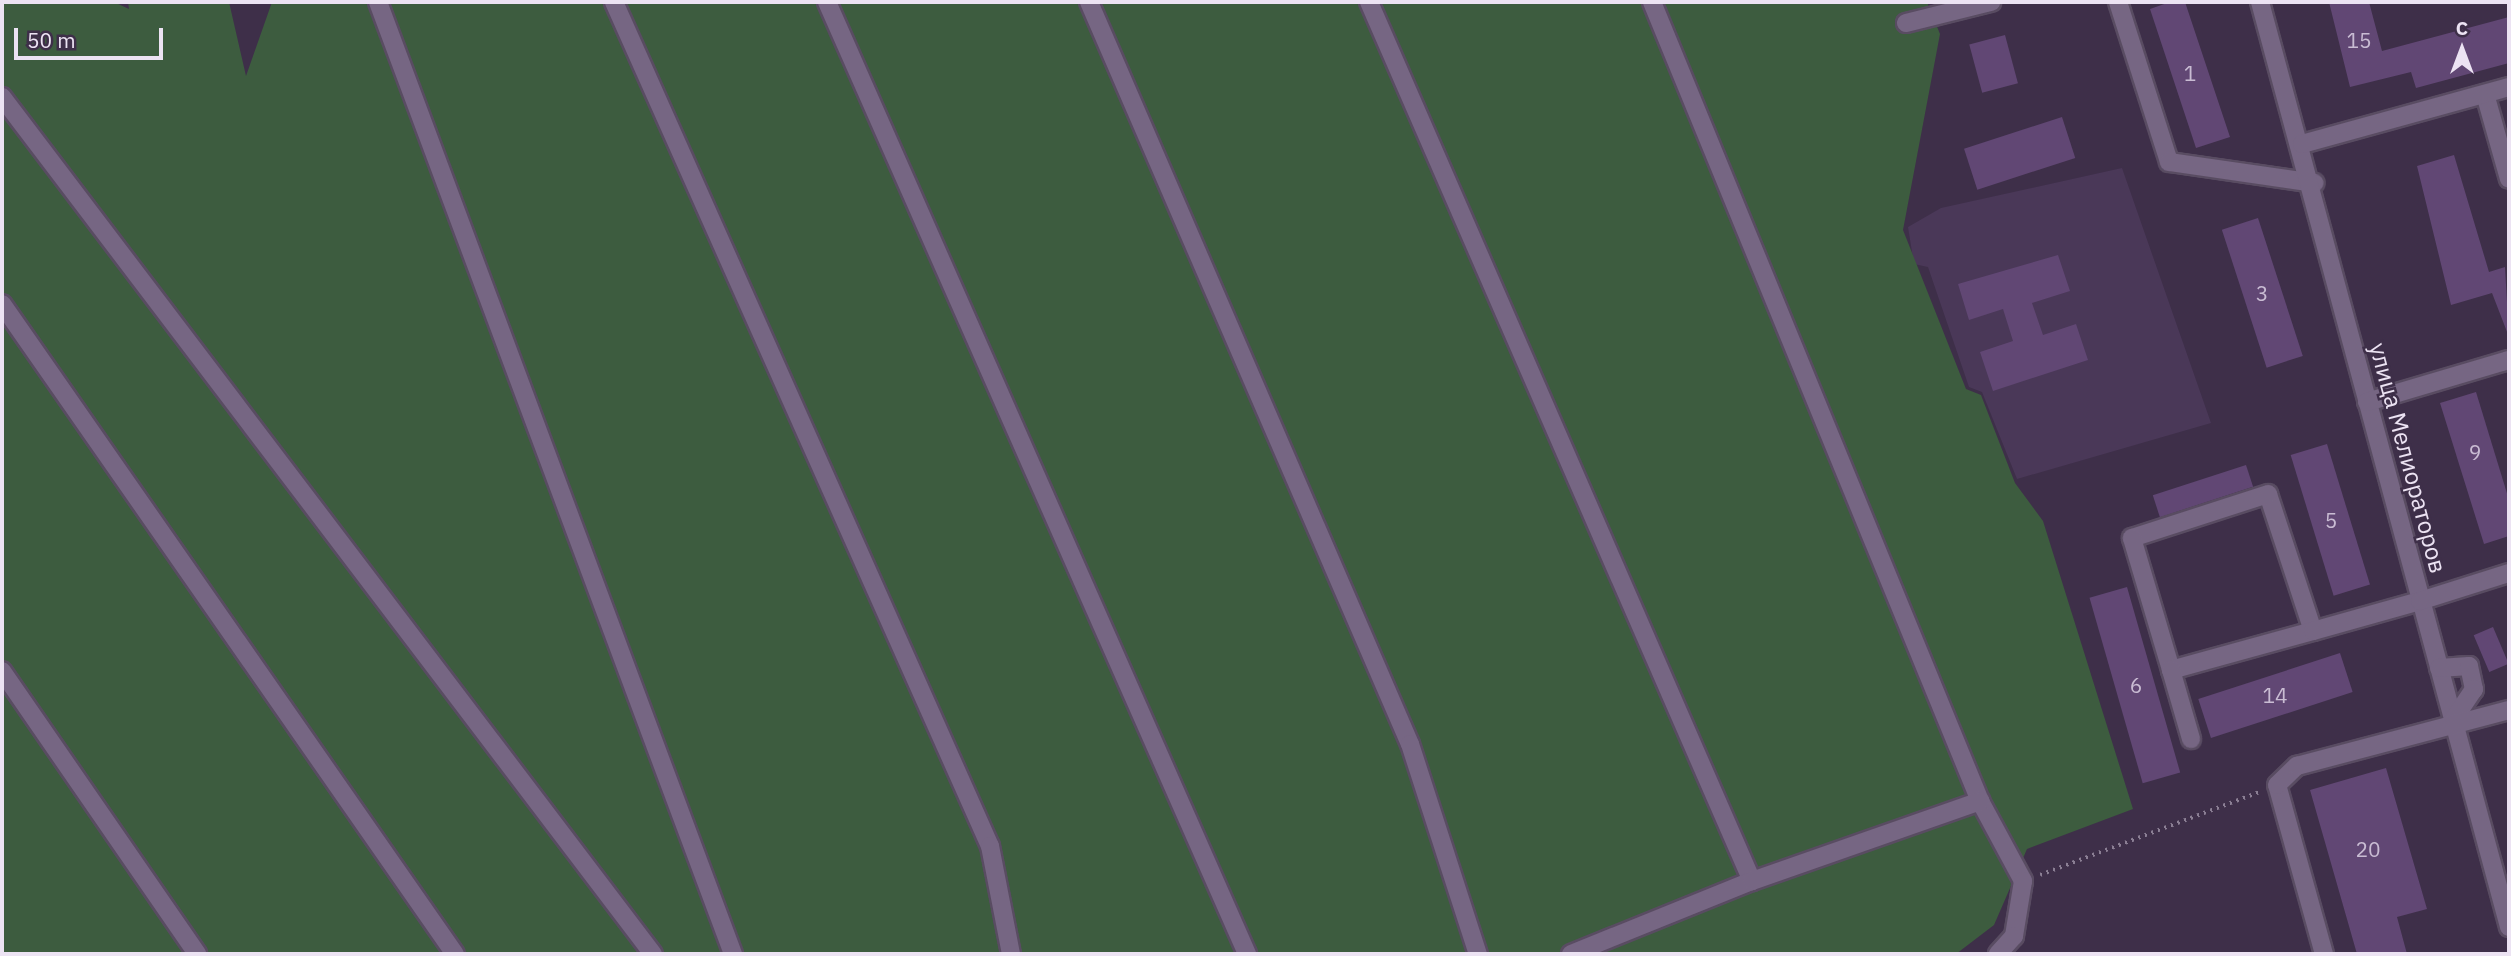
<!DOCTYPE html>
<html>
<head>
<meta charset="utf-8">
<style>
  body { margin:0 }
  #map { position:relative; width:2511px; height:956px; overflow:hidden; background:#3e2f49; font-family:"IBM Plex Sans",sans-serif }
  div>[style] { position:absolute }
  .built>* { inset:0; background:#4a3858 }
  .green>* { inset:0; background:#3d5c3f }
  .building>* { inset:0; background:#614774; transform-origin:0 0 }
  .path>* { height:3.5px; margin-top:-1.75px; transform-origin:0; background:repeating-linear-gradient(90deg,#8b7f94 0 2px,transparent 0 7px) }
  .roads { filter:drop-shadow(2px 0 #594c62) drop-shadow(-2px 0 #594c62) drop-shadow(0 2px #594c62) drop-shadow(0 -2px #594c62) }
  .minor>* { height:18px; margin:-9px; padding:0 9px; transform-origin:9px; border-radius:9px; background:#766683 }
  span { translate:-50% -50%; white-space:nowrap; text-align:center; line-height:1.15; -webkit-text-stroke:5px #3e2f49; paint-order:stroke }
  .number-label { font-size:21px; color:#c9bcd3 }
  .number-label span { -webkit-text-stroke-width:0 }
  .street-label { font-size:24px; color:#ece3f3 }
  .frame { position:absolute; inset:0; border:4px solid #ece3f3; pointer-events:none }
  .north { position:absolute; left:2427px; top:14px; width:70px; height:70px; -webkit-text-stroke:5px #3e2f49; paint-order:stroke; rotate:0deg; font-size:19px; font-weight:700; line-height:28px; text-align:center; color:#ece3f3 }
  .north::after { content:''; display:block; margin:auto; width:24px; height:32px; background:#ece3f3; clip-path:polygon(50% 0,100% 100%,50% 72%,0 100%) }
  .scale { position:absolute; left:14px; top:28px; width:149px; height:32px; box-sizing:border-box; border:4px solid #ece3f3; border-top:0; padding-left:9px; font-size:21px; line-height:24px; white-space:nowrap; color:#ece3f3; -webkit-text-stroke:5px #3e2f49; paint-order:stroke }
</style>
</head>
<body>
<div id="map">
  <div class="built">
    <i style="clip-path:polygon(2122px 168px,2211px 423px,2017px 479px,1982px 392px,1969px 387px,1928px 267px,1914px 264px,1908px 227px,1941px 208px)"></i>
  </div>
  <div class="green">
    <i style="clip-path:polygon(2px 2px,114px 2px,129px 9px,128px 2px,229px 2px,246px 76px,272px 2px,1927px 2px,1940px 34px,1903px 230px,1966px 389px,1981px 395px,2015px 483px,2043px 521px,2133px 809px,2027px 849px,1994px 925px,1956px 954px,2px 954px)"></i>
  </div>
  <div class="building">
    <i style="clip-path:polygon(2170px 2px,2185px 2px,2230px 137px,2196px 148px,2150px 9px)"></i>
    <i style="clip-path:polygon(2329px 2px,2369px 2px,2382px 51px,2509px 17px,2509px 63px,2416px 88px,2411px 72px,2350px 87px)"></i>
    <i style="left:2005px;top:35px;width:50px;height:37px;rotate:75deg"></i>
    <i style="left:2062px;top:117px;width:43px;height:103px;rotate:72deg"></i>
    <i style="clip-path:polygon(2454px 155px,2489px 272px,2505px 267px,2509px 337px,2492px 293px,2451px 305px,2417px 166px)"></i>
    <i style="left:2258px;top:218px;width:145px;height:38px;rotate:72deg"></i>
    <i style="clip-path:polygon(2058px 255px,2070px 291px,2032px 303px,2043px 335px,2076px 324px,2088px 360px,1993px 391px,1980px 352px,2013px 341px,2003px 309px,1969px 320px,1958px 284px)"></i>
    <i style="clip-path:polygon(2476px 392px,2509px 500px,2509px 536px,2484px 544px,2440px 403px)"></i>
    <i style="left:2327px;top:444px;width:147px;height:38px;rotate:73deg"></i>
    <i style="left:2246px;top:465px;width:23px;height:98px;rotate:72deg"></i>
    <i style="left:2127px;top:587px;width:193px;height:39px;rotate:74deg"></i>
    <i style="left:2493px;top:627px;width:40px;height:21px;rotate:67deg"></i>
    <i style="left:2340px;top:653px;width:41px;height:149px;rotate:72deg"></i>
    <i style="clip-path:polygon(2386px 768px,2427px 909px,2397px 917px,2407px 954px,2357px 954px,2310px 790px)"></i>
  </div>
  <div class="path">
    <i style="left:2040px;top:875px;width:237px;rotate:-20.7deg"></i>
  </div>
  <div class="roads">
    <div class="minor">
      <i style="left:378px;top:2px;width:1016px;rotate:69.55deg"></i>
      <i style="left:614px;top:2px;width:924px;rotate:65.99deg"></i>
      <i style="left:990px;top:846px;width:110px;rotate:79deg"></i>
      <i style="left:827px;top:2px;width:1041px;rotate:66.19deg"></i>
      <i style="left:1089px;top:2px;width:808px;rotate:66.61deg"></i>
      <i style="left:1410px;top:744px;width:221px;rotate:72.1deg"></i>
      <i style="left:1369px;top:2px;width:959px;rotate:66.46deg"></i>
      <i style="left:1652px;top:2px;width:864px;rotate:67.68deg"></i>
      <i style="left:1980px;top:801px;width:91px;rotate:61.7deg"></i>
      <i style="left:2023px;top:881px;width:56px;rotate:99.3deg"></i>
      <i style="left:2014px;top:936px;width:24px;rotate:132deg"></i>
      <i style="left:2118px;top:2px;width:168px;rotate:72.3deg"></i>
      <i style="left:2169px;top:162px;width:147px;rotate:8.2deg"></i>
      <i style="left:2260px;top:2px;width:958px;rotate:74.93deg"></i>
      <i style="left:1906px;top:23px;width:88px;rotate:-13.9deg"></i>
      <i style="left:2485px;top:94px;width:88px;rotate:74.2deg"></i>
      <i style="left:2px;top:97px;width:1076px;rotate:52.78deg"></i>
      <i style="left:2302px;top:144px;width:215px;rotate:-15.4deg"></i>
      <i style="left:2px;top:304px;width:792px;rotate:55.13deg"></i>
      <i style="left:2367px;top:402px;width:148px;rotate:-16.5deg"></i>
      <i style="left:2313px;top:631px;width:144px;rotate:-108.2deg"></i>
      <i style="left:2268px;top:494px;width:143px;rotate:162.1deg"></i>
      <i style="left:2132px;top:538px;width:138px;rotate:73.5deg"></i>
      <i style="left:2171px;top:670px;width:147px;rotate:-15.4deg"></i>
      <i style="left:2313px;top:631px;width:111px;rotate:-15.7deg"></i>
      <i style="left:2420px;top:601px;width:93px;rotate:-17.5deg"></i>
      <i style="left:2439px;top:668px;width:30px;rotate:-4deg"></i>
      <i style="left:2469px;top:666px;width:24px;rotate:78deg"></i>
      <i style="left:2474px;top:689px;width:40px;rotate:124deg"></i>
      <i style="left:2171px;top:670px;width:72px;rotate:73.8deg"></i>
      <i style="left:2px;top:671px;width:344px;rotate:55.4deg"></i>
      <i style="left:1571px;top:954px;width:195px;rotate:-22deg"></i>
      <i style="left:1752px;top:881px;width:242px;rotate:-19.3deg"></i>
      <i style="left:2324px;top:954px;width:175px;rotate:-105.5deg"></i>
      <i style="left:2277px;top:785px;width:28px;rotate:-44deg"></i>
      <i style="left:2297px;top:766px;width:219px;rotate:-14.8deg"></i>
    </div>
  </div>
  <div class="number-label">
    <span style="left:2359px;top:40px">15</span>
    <span style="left:2190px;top:73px">1</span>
    <span style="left:2262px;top:293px">3</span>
    <span style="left:2475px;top:452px">9</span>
    <span style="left:2331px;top:520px">5</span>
    <span style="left:2136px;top:685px">6</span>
    <span style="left:2275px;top:695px">14</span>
    <span style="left:2368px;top:849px">20</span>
  </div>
  <div class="street-label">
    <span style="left:2408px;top:458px;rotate:75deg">улица Мелиораторов</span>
  </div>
  <div class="frame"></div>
  <div class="north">С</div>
  <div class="scale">50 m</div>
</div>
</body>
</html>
